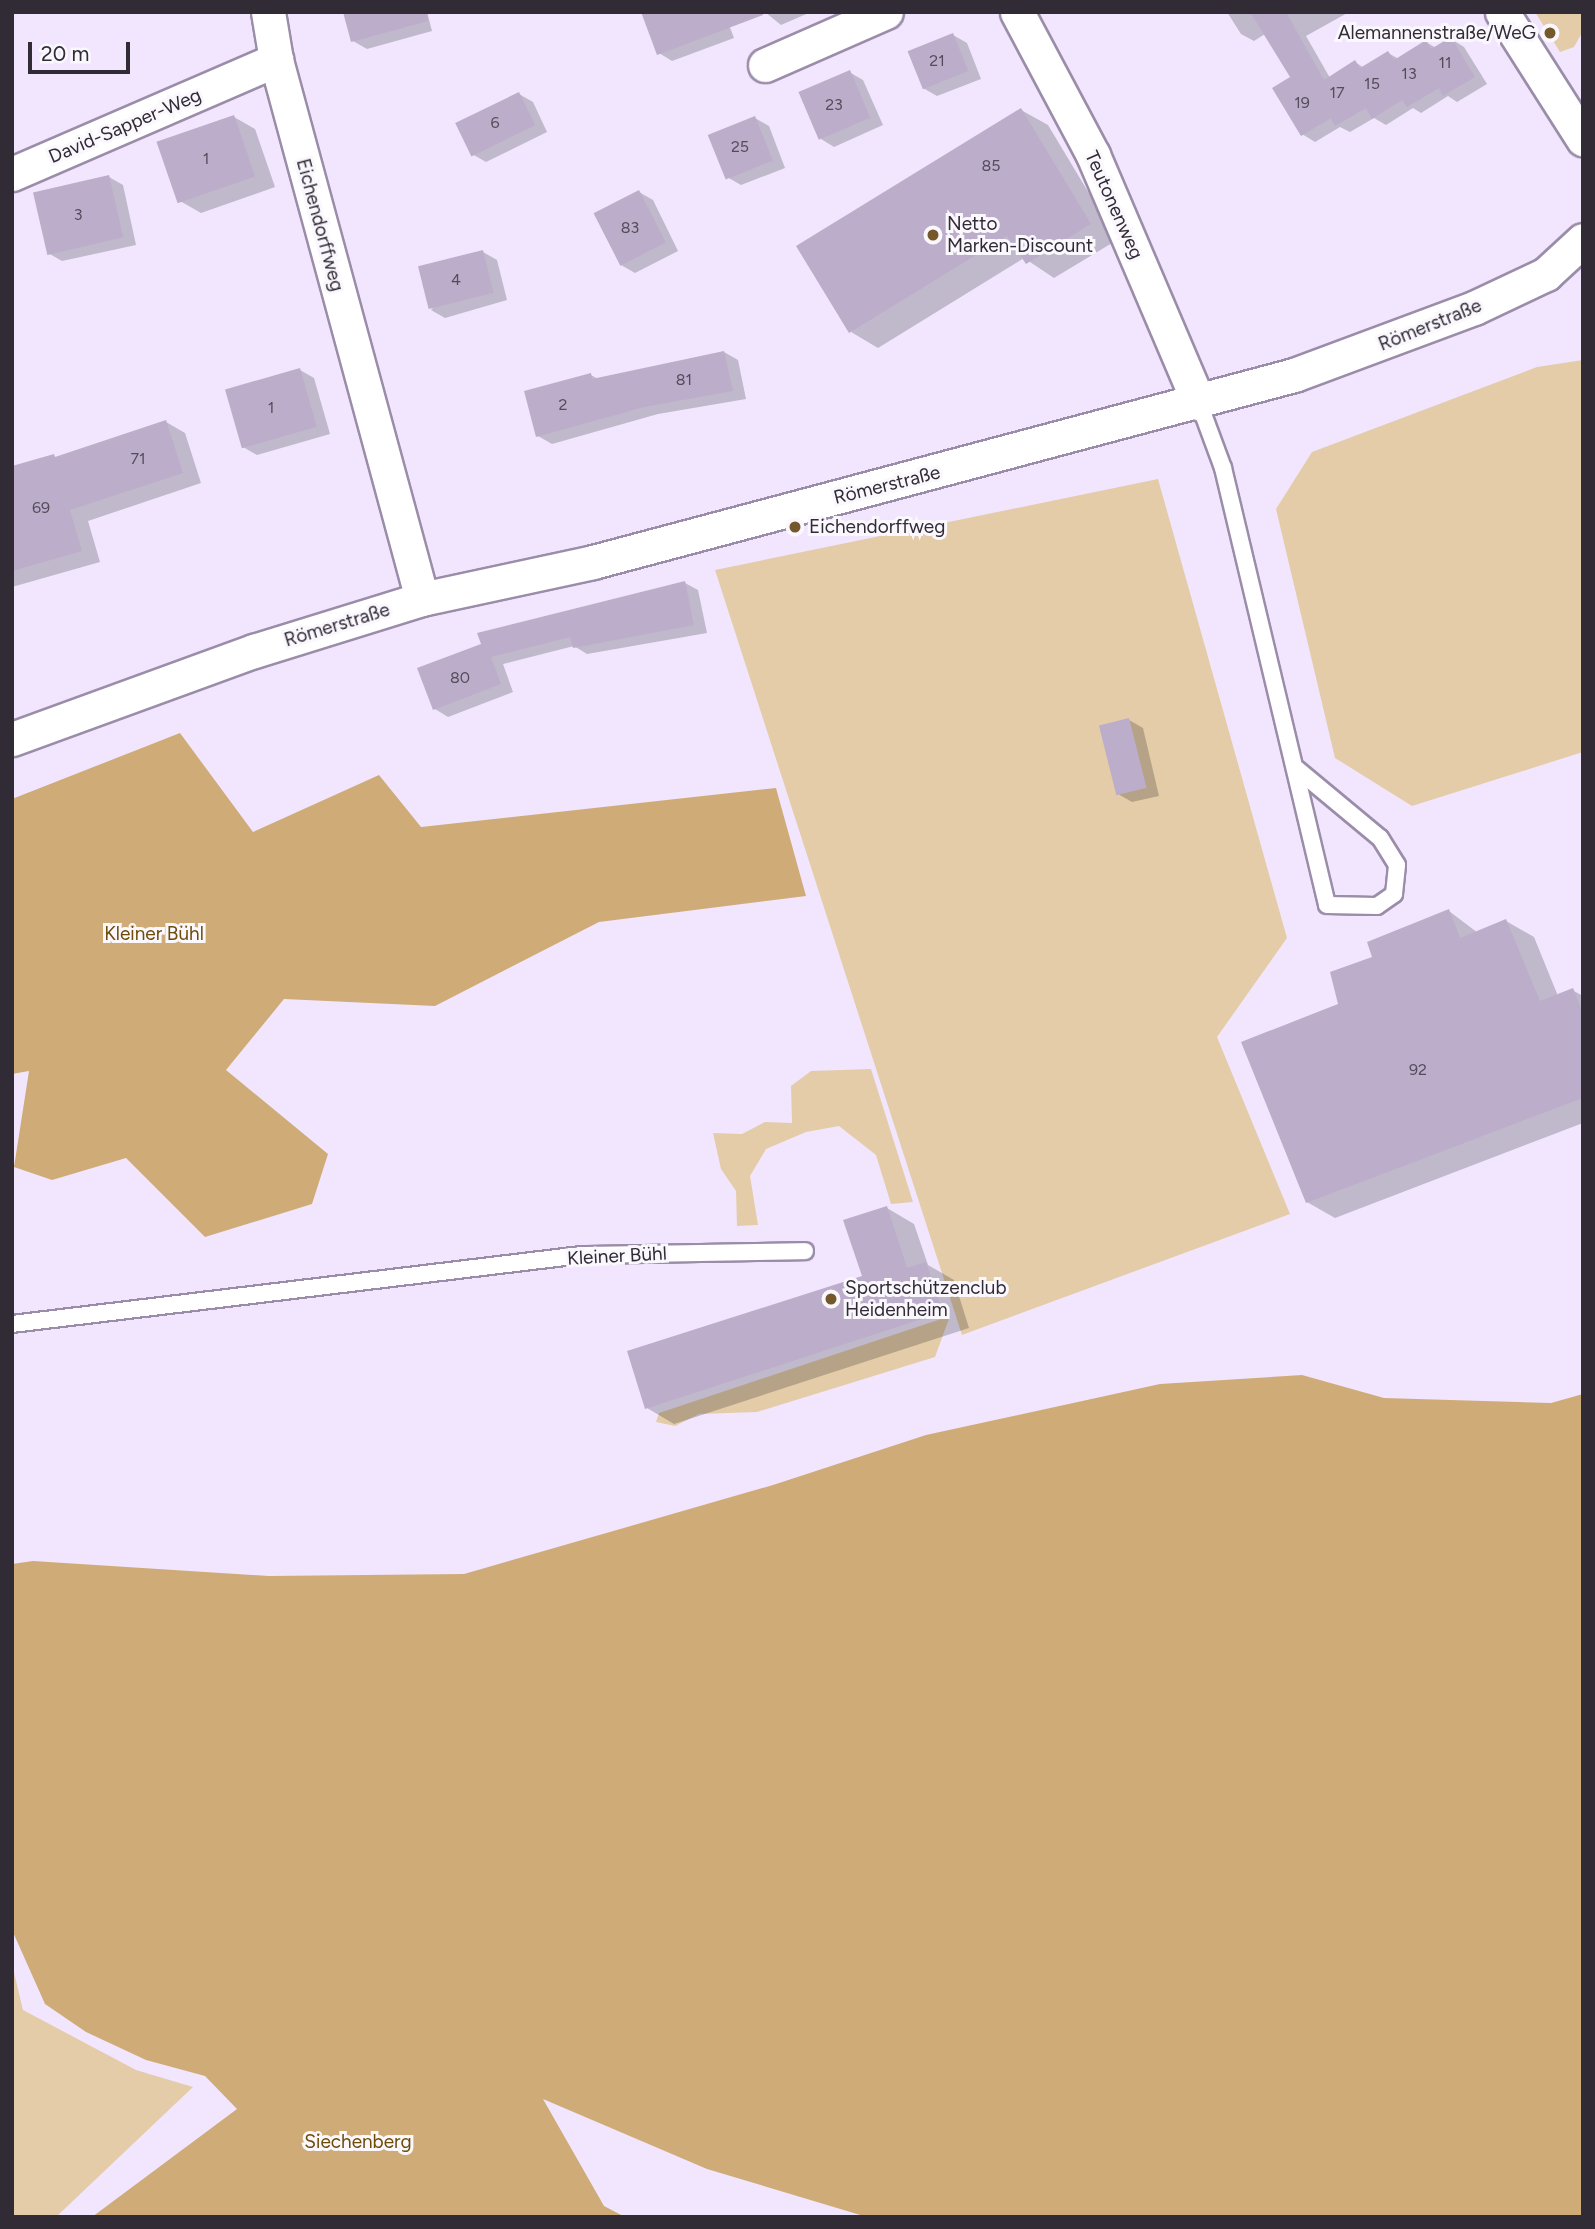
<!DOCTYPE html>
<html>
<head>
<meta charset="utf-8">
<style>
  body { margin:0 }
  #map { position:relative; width:1595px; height:2229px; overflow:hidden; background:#f1e6fe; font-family:Figtree,sans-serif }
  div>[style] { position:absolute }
  .green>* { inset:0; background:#e4cca9 }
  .forest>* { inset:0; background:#cfac77 }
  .shadow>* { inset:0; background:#0003 }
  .building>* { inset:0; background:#bcaecb; transform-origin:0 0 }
  .roads { filter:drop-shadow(2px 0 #9b8da9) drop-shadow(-2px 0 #9b8da9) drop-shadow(0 2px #9b8da9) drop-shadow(0 -2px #9b8da9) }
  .service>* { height:16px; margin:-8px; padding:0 8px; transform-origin:8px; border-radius:8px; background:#fff }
  .minor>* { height:33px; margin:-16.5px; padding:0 16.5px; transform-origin:16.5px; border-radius:16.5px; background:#fff }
  .dots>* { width:19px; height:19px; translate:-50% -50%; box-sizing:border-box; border:4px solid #faf7fd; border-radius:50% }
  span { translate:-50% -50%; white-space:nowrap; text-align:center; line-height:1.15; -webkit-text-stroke:6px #faf7fd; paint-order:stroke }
  .number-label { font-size:16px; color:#544c5b }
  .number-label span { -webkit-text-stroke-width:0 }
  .poi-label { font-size:19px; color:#312b36 }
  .right { translate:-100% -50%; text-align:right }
  .left { translate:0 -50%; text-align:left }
  .street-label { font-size:19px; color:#312b36 }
  .park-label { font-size:19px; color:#6e4b07 }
  .frame { position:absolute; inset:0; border:14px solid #312b36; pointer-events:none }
  .scale { position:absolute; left:28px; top:42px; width:102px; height:32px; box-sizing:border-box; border:4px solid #312b36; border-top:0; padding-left:9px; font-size:21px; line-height:24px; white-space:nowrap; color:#312b36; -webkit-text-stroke:5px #faf7fd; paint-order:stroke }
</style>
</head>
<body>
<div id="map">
  <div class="green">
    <i style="clip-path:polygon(1535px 12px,1583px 12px,1583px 31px,1574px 47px,1560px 52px)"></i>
    <i style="clip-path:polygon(1583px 360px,1583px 752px,1412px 806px,1335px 758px,1276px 509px,1312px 452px,1537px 367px)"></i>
    <i style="clip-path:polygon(1158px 479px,1287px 938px,1217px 1037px,1290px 1214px,962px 1335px,715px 570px)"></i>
    <i style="clip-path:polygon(871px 1069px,913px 1202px,891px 1204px,876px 1155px,839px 1126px,806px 1132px,766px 1149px,750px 1176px,758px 1225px,737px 1226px,736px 1191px,721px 1169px,713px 1133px,742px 1134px,765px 1122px,792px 1123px,791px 1086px,811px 1071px)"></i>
    <i style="clip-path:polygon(950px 1316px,935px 1357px,757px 1412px,699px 1414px,675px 1426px,656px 1422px,659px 1413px)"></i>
    <i style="clip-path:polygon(12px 1964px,23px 2010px,136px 2070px,193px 2087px,56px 2217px,12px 2217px)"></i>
  </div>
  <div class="forest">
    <i style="clip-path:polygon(180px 733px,253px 832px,379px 775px,421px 827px,776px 788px,806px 896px,599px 922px,435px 1006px,284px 999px,226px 1070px,328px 1154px,312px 1204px,205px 1237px,126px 1158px,52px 1180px,14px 1167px,29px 1071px,12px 1074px,12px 799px)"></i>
    <i style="clip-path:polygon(1302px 1375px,1384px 1398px,1551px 1403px,1583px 1394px,1583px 2217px,867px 2217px,707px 2169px,543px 2099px,604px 2206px,625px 2217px,92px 2217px,237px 2109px,205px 2076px,146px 2060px,86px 2032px,45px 2004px,12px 1930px,12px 1564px,33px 1561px,269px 1576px,464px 1574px,773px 1485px,926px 1435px,1160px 1384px)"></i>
  </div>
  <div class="shadow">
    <i style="clip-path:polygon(427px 12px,432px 31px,367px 49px,353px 41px)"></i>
    <i style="clip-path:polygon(724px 12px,734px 38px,672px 61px,659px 53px)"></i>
    <i style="clip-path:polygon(765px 12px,811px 12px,781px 25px)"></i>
    <i style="clip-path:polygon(1227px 12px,1349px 12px,1306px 36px,1330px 78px,1355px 62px,1364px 68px,1388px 53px,1399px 59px,1426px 42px,1436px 48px,1451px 39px,1464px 47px,1487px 84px,1457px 102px,1448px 96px,1421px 113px,1413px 108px,1386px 125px,1374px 118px,1350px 132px,1340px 127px,1315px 142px,1302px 134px,1293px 78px,1265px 34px,1254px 41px,1241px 34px)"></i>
    <i style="clip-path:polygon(953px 35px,967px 43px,981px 79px,937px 96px,923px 88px)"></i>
    <i style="clip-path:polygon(849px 72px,863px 80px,883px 125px,834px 147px,821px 139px)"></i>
    <i style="clip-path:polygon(519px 94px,533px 102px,547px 132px,486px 162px,472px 154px)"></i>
    <i style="clip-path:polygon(1021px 110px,1048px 125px,1117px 240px,1054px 278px,1024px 258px,878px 348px,851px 332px)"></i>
    <i style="clip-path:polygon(234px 117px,255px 129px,275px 187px,201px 213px,180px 201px)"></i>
    <i style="clip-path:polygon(755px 118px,769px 126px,785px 168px,741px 185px,727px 177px)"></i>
    <i style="clip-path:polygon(109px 177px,123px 185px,136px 245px,62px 261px,48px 253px)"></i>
    <i style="clip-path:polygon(639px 192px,653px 200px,678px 251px,635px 273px,621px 265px)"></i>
    <i style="clip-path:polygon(483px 252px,497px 260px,507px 300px,445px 318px,431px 310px)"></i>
    <i style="clip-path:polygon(724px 352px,738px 360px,746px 399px,658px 414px,552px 444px,538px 436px,591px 375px,598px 379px)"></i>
    <i style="clip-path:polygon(300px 370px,314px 378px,330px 434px,257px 455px,243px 447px)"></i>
    <i style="clip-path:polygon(166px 422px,185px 433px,201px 483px,88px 521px,100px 562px,12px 587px,12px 467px,58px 458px)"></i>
    <i style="clip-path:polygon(685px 583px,698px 590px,707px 633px,587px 654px,574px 646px,503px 664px,513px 692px,448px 717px,435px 709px,483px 645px)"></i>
    <i style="clip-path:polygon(1129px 720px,1143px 728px,1159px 796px,1132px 802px,1118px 794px)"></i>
    <i style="clip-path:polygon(1449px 911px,1478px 933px,1506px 921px,1534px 937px,1558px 996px,1572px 990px,1583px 996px,1583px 1123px,1335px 1218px,1307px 1202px,1340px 1005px,1374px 958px)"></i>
    <i style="clip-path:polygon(887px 1208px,914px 1224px,928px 1265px,954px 1280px,969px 1328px,674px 1424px,647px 1408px,864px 1277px)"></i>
  </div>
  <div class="building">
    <i style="clip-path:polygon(343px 12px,427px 12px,428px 21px,351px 42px)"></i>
    <i style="clip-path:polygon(641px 12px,762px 12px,763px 15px,657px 55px)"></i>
    <i style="clip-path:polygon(1250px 12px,1286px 12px,1324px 80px,1355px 60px,1360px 68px,1388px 51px,1394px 60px,1426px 40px,1431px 49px,1451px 37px,1475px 77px,1443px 96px,1439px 88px,1407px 107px,1402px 100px,1372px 119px,1366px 108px,1335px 126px,1331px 118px,1301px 136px,1272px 88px,1290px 77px)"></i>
    <i style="left:953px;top:33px;width:41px;height:49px;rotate:68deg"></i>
    <i style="left:850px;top:70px;width:52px;height:56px;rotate:67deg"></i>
    <i style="left:519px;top:92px;width:37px;height:71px;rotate:64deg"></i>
    <i style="clip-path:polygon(1021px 108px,1091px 224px,1026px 264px,1007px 236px,849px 333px,796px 246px)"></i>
    <i style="left:234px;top:115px;width:65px;height:82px;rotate:71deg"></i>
    <i style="left:755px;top:116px;width:48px;height:51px;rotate:68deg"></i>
    <i style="left:109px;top:175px;width:64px;height:78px;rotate:77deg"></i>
    <i style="left:639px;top:190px;width:59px;height:51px;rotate:63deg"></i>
    <i style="left:483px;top:250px;width:44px;height:67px;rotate:76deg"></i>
    <i style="clip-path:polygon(724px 351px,733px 391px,644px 407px,536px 437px,524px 391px,591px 373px,592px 379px)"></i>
    <i style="left:300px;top:368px;width:61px;height:78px;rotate:74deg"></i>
    <i style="clip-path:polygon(166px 420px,183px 473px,70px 510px,82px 551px,12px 571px,12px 466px,54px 454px,55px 457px)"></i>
    <i style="clip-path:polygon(685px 581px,694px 625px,573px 648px,570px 637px,491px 657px,501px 684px,433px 710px,417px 668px,481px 644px,477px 633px)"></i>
    <i style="left:1129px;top:718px;width:72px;height:31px;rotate:76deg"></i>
    <i style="clip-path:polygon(1449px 909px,1460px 938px,1506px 919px,1540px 1001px,1573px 988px,1583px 1013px,1583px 1098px,1306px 1203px,1241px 1042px,1338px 1004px,1330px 972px,1372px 957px,1367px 942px)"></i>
    <i style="clip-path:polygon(887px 1206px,907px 1268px,926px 1262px,943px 1312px,645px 1409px,627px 1351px,862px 1276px,843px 1220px)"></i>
  </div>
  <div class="roads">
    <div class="service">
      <i style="left:1199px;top:403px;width:69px;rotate:69.7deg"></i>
      <i style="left:1223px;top:468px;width:449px;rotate:76.6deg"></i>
      <i style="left:1327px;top:905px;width:50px;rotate:1.1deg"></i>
      <i style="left:1377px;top:906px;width:21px;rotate:-35deg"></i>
      <i style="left:1394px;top:894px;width:29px;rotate:-84deg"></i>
      <i style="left:1397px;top:865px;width:32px;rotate:-122deg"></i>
      <i style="left:1380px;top:838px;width:108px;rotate:-140.3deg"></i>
      <i style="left:12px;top:1324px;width:573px;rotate:-6.91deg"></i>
      <i style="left:581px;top:1255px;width:224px;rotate:-1deg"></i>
    </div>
    <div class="minor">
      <i style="left:268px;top:12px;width:49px;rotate:80.5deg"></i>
      <i style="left:276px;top:60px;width:558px;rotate:74.84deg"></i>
      <i style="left:1017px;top:12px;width:162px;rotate:62deg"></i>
      <i style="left:1093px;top:155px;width:270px;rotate:66.9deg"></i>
      <i style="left:1502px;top:12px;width:151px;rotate:57.5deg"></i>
      <i style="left:765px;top:65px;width:132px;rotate:-23.7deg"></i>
      <i style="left:12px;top:174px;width:288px;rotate:-23.4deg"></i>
      <i style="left:12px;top:739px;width:258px;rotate:-20deg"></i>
      <i style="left:254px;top:651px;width:176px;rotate:-17.2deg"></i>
      <i style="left:422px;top:599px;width:175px;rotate:-12.2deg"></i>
      <i style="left:593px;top:562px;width:726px;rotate:-14.94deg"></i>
      <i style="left:1294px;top:375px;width:192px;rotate:-20.4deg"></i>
      <i style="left:1474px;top:308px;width:80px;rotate:-25.3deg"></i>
      <i style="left:1546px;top:274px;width:50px;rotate:-42.6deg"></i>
    </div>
  </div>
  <div class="dots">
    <i style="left:1550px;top:33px;background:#74582b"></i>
    <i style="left:933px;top:235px;background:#74582b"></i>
    <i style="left:795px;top:527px;background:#74582b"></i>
    <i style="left:831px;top:1299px;background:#74582b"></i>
  </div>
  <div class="number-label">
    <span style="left:937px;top:61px">21</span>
    <span style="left:1445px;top:63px">11</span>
    <span style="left:1409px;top:74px">13</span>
    <span style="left:1372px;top:84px">15</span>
    <span style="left:1337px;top:93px">17</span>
    <span style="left:1302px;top:103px">19</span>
    <span style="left:834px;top:105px">23</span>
    <span style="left:495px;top:123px">6</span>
    <span style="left:740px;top:147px">25</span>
    <span style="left:206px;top:159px">1</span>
    <span style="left:991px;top:166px">85</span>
    <span style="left:78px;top:215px">3</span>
    <span style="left:630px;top:228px">83</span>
    <span style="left:456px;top:280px">4</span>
    <span style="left:684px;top:380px">81</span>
    <span style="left:563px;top:405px">2</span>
    <span style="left:271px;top:408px">1</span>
    <span style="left:138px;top:459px">71</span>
    <span style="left:41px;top:508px">69</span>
    <span style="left:460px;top:678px">80</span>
    <span style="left:1418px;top:1070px">92</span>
  </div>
  <div class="poi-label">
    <span class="right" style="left:1536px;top:33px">Alemannenstraße/WeG</span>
    <span class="left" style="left:947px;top:235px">Netto<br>Marken-Discount</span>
    <span class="left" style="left:809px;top:527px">Eichendorffweg</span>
    <span class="left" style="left:845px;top:1299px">Sportschützenclub<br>Heidenheim</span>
  </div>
  <div class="street-label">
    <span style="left:125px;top:126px;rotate:-23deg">David-Sapper-Weg</span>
    <span style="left:1114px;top:205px;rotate:66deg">Teutonenweg</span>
    <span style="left:320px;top:225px;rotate:75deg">Eichendorffweg</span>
    <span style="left:1430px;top:325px;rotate:-22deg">Römerstraße</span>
    <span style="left:887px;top:485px;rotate:-14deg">Römerstraße</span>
    <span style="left:337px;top:625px;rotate:-17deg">Römerstraße</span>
    <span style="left:617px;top:1256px;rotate:-3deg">Kleiner Bühl</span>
  </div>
  <div class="park-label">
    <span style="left:154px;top:934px">Kleiner Bühl</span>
    <span style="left:358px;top:2142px">Siechenberg</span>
  </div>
  <div class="frame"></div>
  <div class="scale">20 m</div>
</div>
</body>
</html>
